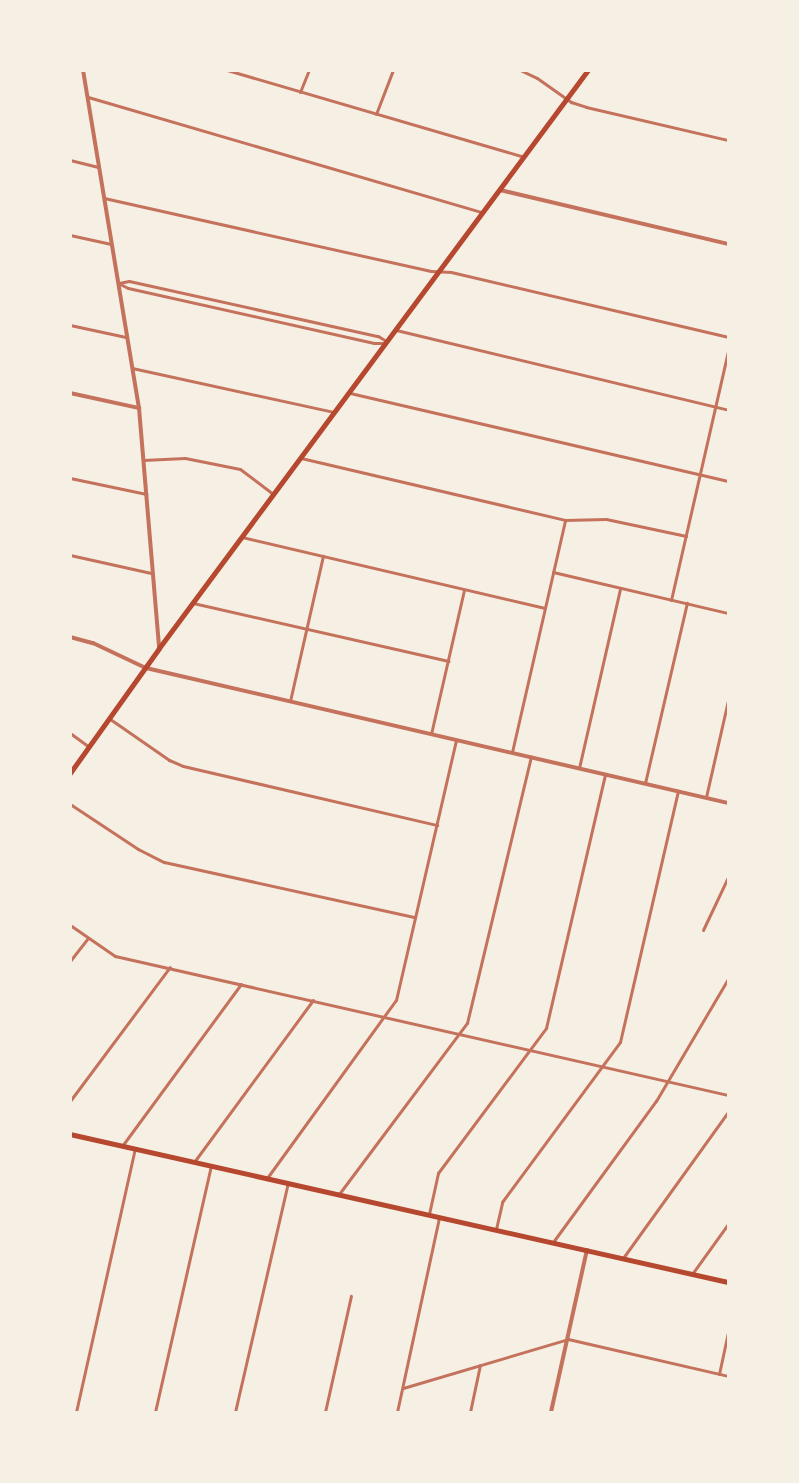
<!DOCTYPE html>
<html>
<head>
<meta charset="utf-8">
<style>
  body { margin:0 }
  #map { position:relative; width:799px; height:1483px; overflow:hidden; background:#f6efe4; font-family:"Work Sans",sans-serif }
  div>[style] { position:absolute }
  .minor>* { height:3px; margin:-1.5px; padding:0 1.5px; transform-origin:1.5px; border-radius:1.5px; background:#c5725c }
  .tertiary>* { height:4px; margin:-2px; padding:0 2px; transform-origin:2px; border-radius:2px; background:#c5725c }
  .secondary>* { height:4.5px; margin:-2.25px; padding:0 2.25px; transform-origin:2.25px; border-radius:2.25px; background:#b5482f }
  .primary>* { height:5px; margin:-2.5px; padding:0 2.5px; transform-origin:2.5px; border-radius:2.5px; background:#b5482f }
  span { translate:-50% -50%; white-space:nowrap; text-align:center; line-height:1.15; -webkit-text-stroke:4.5px #f6efe4; paint-order:stroke }
  .frame { position:absolute; inset:0; border:72px solid #f6efe4; pointer-events:none }
</style>
</head>
<body>
<div id="map">
  <div class="minor">
    <i style="left:227px;top:70px;width:309px;rotate:16.3deg"></i>
    <i style="left:520px;top:70px;width:19px;rotate:25deg"></i>
    <i style="left:537px;top:78px;width:42px;rotate:35.2deg"></i>
    <i style="left:571px;top:102px;width:16px;rotate:18deg"></i>
    <i style="left:586px;top:107px;width:146px;rotate:13.1deg"></i>
    <i style="left:300px;top:92px;width:24px;rotate:-68deg"></i>
    <i style="left:88px;top:97px;width:410px;rotate:16.3deg"></i>
    <i style="left:376px;top:114px;width:47px;rotate:-68.9deg"></i>
    <i style="left:70px;top:160px;width:30px;rotate:14deg"></i>
    <i style="left:104px;top:198px;width:335px;rotate:12.6deg"></i>
    <i style="left:431px;top:271px;width:20px;rotate:3deg"></i>
    <i style="left:451px;top:272px;width:285px;rotate:13.2deg"></i>
    <i style="left:70px;top:235px;width:42px;rotate:12.4deg"></i>
    <i style="left:118px;top:283px;width:11px;rotate:27deg"></i>
    <i style="left:128px;top:288px;width:252px;rotate:12.6deg"></i>
    <i style="left:374px;top:343px;width:11px"></i>
    <i style="left:119px;top:283px;width:10px;rotate:-11deg"></i>
    <i style="left:129px;top:281px;width:255px;rotate:12.5deg"></i>
    <i style="left:378px;top:336px;width:9px;rotate:32deg"></i>
    <i style="left:70px;top:325px;width:57px;rotate:12.1deg"></i>
    <i style="left:396px;top:330px;width:342px;rotate:13.5deg"></i>
    <i style="left:132px;top:368px;width:206px;rotate:12.3deg"></i>
    <i style="left:350px;top:393px;width:388px;rotate:13.1deg"></i>
    <i style="left:301px;top:458px;width:271px;rotate:13.2deg"></i>
    <i style="left:565px;top:520px;width:41px;rotate:-1.4deg"></i>
    <i style="left:606px;top:519px;width:82px;rotate:12deg"></i>
    <i style="left:143px;top:460px;width:42px;rotate:-2.7deg"></i>
    <i style="left:185px;top:458px;width:56px;rotate:11.3deg"></i>
    <i style="left:240px;top:469px;width:41px;rotate:37.1deg"></i>
    <i style="left:70px;top:478px;width:78px;rotate:11.9deg"></i>
    <i style="left:242px;top:537px;width:310px;rotate:13.2deg"></i>
    <i style="left:70px;top:555px;width:83px;rotate:12.5deg"></i>
    <i style="left:553px;top:572px;width:180px;rotate:13.2deg"></i>
    <i style="left:671px;top:600px;width:255px;rotate:-77.1deg"></i>
    <i style="left:193px;top:603px;width:262px;rotate:12.8deg"></i>
    <i style="left:290px;top:701px;width:149px;rotate:-77.2deg"></i>
    <i style="left:110px;top:719px;width:72px;rotate:34.8deg"></i>
    <i style="left:169px;top:760px;width:15px;rotate:23deg"></i>
    <i style="left:183px;top:766px;width:261px;rotate:13.1deg"></i>
    <i style="left:70px;top:733px;width:22px;rotate:36deg"></i>
    <i style="left:431px;top:734px;width:148px;rotate:-77.1deg"></i>
    <i style="left:512px;top:752px;width:238px;rotate:-77.1deg"></i>
    <i style="left:579px;top:768px;width:184px;rotate:-77.1deg"></i>
    <i style="left:645px;top:783px;width:185px;rotate:-76.9deg"></i>
    <i style="left:706px;top:797px;width:99px;rotate:-77.2deg"></i>
    <i style="left:70px;top:804px;width:82px;rotate:33.5deg"></i>
    <i style="left:138px;top:849px;width:29px;rotate:27deg"></i>
    <i style="left:164px;top:862px;width:257px;rotate:12.4deg"></i>
    <i style="left:70px;top:925px;width:55px;rotate:34.6deg"></i>
    <i style="left:115px;top:956px;width:629px;rotate:12.78deg"></i>
    <i style="left:703px;top:930px;width:59px;rotate:-64.7deg"></i>
    <i style="left:70px;top:961px;width:29px;rotate:-52deg"></i>
    <i style="left:70px;top:1101px;width:167px;rotate:-53.3deg"></i>
    <i style="left:122px;top:1146px;width:201px;rotate:-53.7deg"></i>
    <i style="left:194px;top:1162px;width:201px;rotate:-53.7deg"></i>
    <i style="left:267px;top:1178px;width:220px;rotate:-54.1deg"></i>
    <i style="left:396px;top:1000px;width:267px;rotate:-77deg"></i>
    <i style="left:339px;top:1194px;width:214px;rotate:-53.2deg"></i>
    <i style="left:467px;top:1023px;width:274px;rotate:-76.5deg"></i>
    <i style="left:429px;top:1214px;width:42px;rotate:-77.6deg"></i>
    <i style="left:438px;top:1173px;width:181px;rotate:-53.3deg"></i>
    <i style="left:546px;top:1028px;width:261px;rotate:-76.9deg"></i>
    <i style="left:496px;top:1229px;width:28px;rotate:-77deg"></i>
    <i style="left:502px;top:1202px;width:199px;rotate:-53.6deg"></i>
    <i style="left:620px;top:1042px;width:258px;rotate:-77deg"></i>
    <i style="left:553px;top:1242px;width:175px;rotate:-53.9deg"></i>
    <i style="left:656px;top:1101px;width:142px;rotate:-59.5deg"></i>
    <i style="left:623px;top:1258px;width:180px;rotate:-54.3deg"></i>
    <i style="left:692px;top:1274px;width:62px;rotate:-54.2deg"></i>
    <i style="left:719px;top:1374px;width:43px;rotate:-77.9deg"></i>
    <i style="left:403px;top:1388px;width:172px;rotate:-16.5deg"></i>
    <i style="left:568px;top:1339px;width:164px;rotate:13deg"></i>
    <i style="left:76px;top:1412px;width:270px;rotate:-77.4deg"></i>
    <i style="left:155px;top:1412px;width:252px;rotate:-77.2deg"></i>
    <i style="left:235px;top:1412px;width:235px;rotate:-77deg"></i>
    <i style="left:325px;top:1412px;width:119px;rotate:-77.4deg"></i>
    <i style="left:397px;top:1412px;width:199px;rotate:-77.8deg"></i>
    <i style="left:470px;top:1412px;width:48px;rotate:-78deg"></i>
  </div>
  <div class="tertiary">
    <i style="left:83px;top:70px;width:343px;rotate:80.6deg"></i>
    <i style="left:139px;top:408px;width:241px;rotate:85.2deg"></i>
    <i style="left:500px;top:190px;width:234px;rotate:13.3deg"></i>
    <i style="left:70px;top:393px;width:71px;rotate:12.3deg"></i>
    <i style="left:70px;top:637px;width:24px;rotate:15deg"></i>
    <i style="left:93px;top:643px;width:59px;rotate:25.3deg"></i>
    <i style="left:146px;top:668px;width:597px;rotate:13.06deg"></i>
    <i style="left:551px;top:1412px;width:166px;rotate:-77.5deg"></i>
  </div>
  <div class="secondary">
    <i style="left:70px;top:1134px;width:674px;rotate:12.68deg"></i>
  </div>
  <div class="primary">
    <i style="left:70px;top:773px;width:153px;rotate:-54.5deg"></i>
    <i style="left:159px;top:648px;width:720px;rotate:-53.42deg"></i>
  </div>
  <div class="frame"></div>
</div>
</body>
</html>
